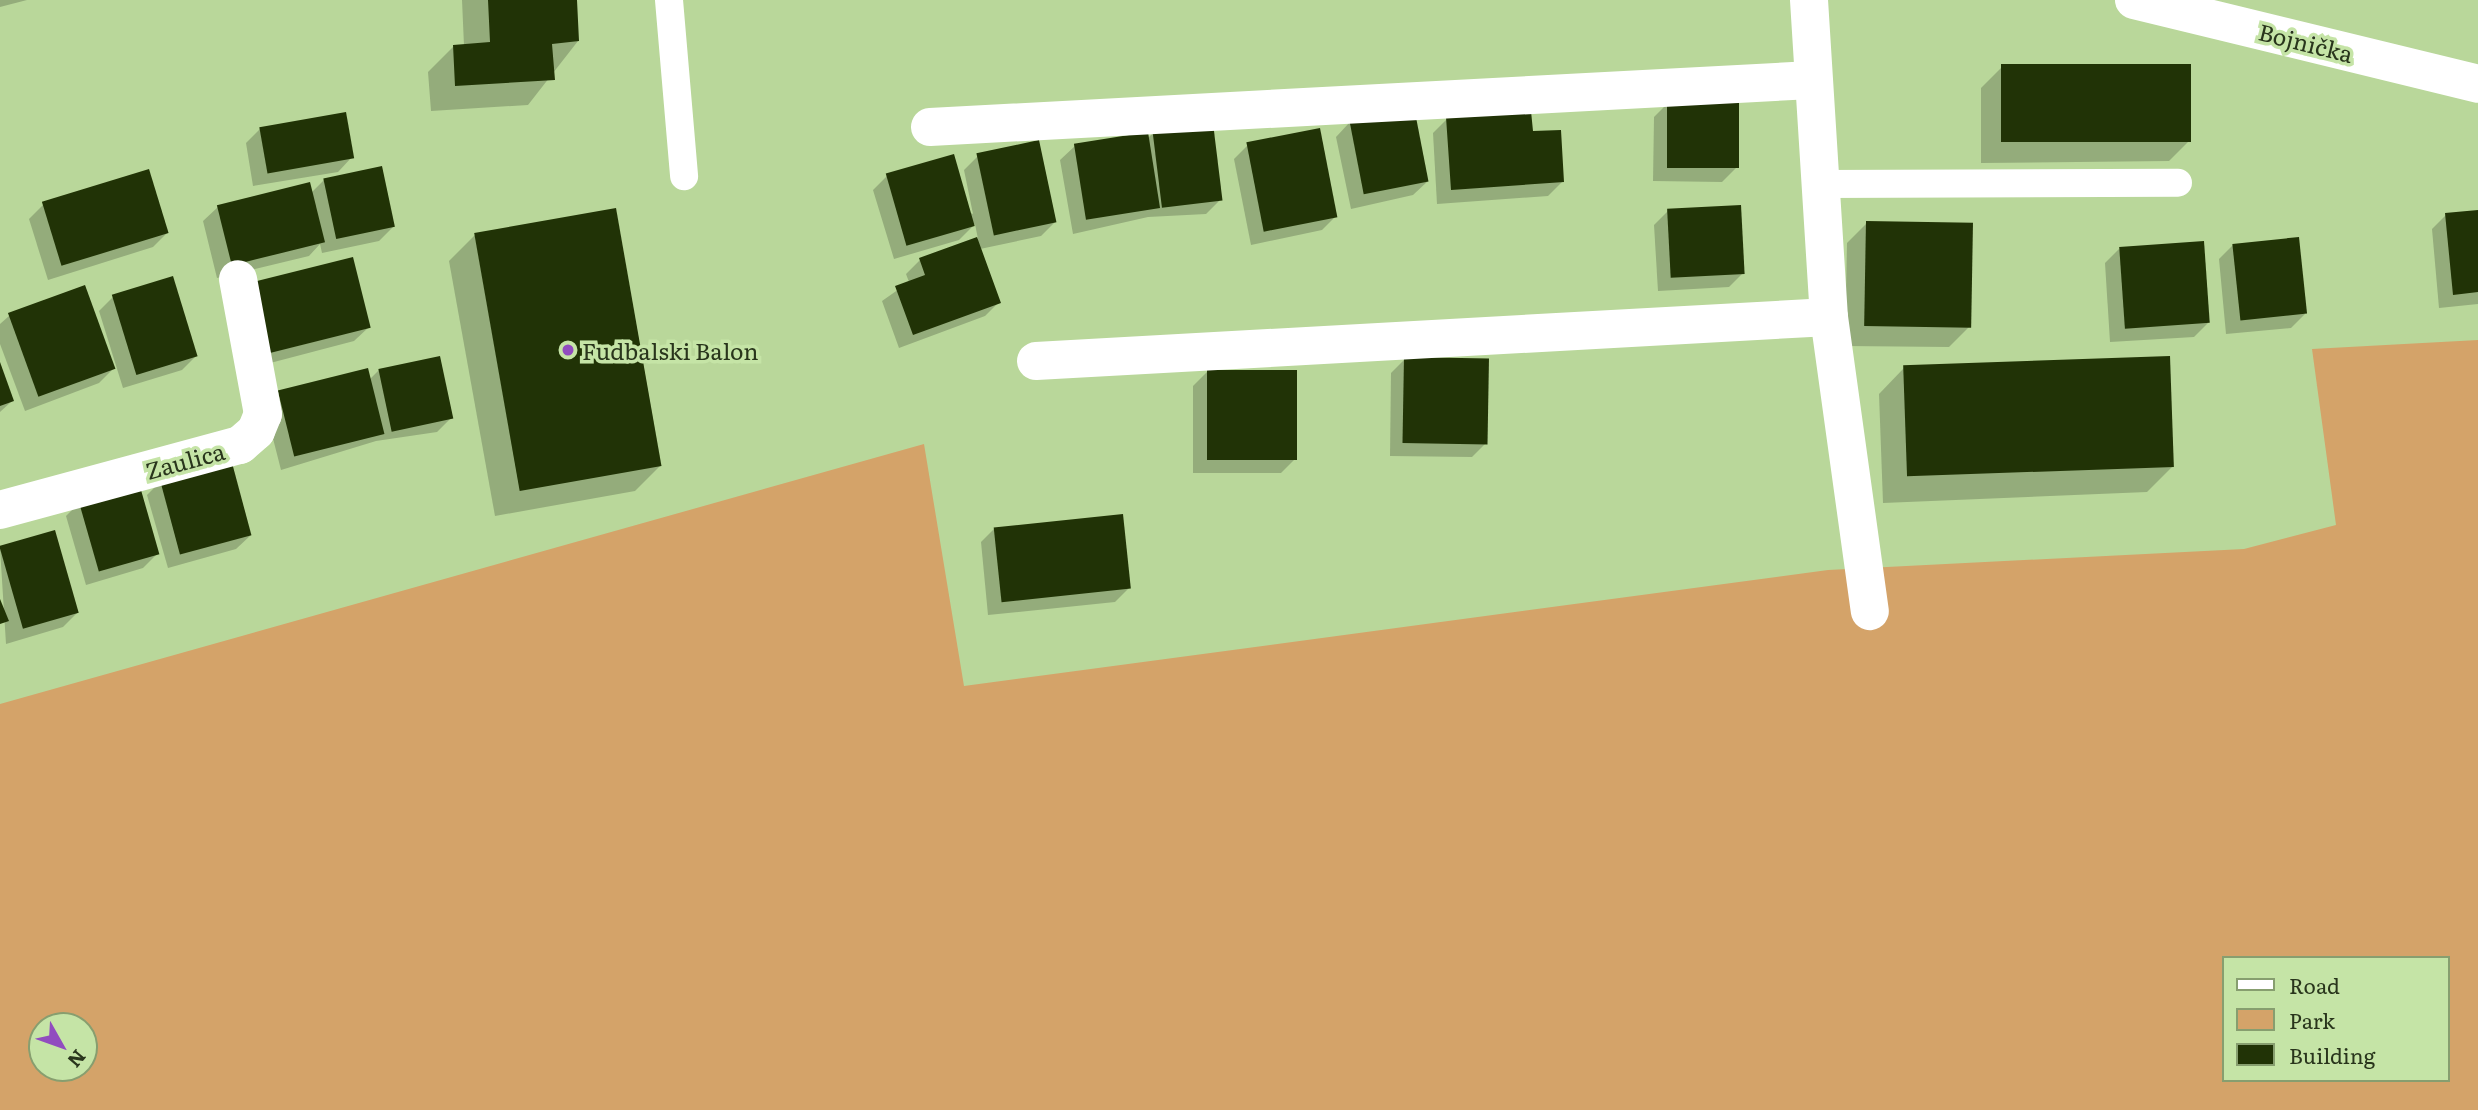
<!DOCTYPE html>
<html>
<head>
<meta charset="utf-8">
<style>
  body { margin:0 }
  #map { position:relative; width:2478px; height:1110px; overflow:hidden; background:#b9d79a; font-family:Literata,serif }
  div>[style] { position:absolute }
  .green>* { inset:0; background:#d4a369 }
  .shadow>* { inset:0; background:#0003 }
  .building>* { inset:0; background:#213306; transform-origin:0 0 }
  .lane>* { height:28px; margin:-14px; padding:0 14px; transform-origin:14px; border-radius:14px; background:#fff }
  .street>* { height:38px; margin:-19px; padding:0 19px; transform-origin:19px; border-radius:19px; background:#fff }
  .secondary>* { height:38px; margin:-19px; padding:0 19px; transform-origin:19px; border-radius:19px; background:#fff }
  .dots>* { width:19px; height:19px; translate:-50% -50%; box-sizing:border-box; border:4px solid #c5e4a6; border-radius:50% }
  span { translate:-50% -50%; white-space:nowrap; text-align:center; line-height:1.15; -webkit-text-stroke:7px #c5e4a6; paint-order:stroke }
  .street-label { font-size:23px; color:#29351c }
  .poi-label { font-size:23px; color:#29351c }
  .left { translate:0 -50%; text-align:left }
  .legend { position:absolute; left:2222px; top:956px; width:228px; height:126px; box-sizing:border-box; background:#c5e4a6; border:2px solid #879e6f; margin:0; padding:9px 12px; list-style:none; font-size:21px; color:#29351c }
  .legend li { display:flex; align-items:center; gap:14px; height:35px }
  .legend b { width:35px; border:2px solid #879e6f }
  .north { position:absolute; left:28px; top:1012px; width:70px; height:70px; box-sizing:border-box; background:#c5e4a6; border:2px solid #879e6f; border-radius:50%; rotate:130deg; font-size:19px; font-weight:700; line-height:28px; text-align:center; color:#29351c }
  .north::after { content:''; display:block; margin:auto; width:24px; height:32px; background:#914cbf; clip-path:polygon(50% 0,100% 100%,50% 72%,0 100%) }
</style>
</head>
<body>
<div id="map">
  <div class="green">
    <i style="clip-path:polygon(evenodd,2478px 340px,2478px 1110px,0 1110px,0 704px,924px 444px,964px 686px,1828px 570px,2244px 549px,2336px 525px,2312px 349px,2478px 340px,2224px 958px,2448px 958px,2448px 1080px,2224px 1080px,2224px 958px,2478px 340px,42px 1026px,84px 1026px,84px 1068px,42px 1068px,42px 1026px)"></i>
  </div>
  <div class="shadow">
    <i style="clip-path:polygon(0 0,27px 0,0 7px)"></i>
    <i style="clip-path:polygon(462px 0,575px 0,578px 41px,528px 105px,431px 111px,428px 72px,454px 46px,464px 46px)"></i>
    <i style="clip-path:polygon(2001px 68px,2189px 141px,2169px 161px,1981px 163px,1981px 88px)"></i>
    <i style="clip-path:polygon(1668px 103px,1736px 168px,1722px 182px,1653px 181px,1654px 117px)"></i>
    <i style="clip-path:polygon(1447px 119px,1531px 133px,1562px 182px,1548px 196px,1437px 204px,1433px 133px)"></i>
    <i style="clip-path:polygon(1350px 122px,1428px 181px,1413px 195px,1351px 209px,1336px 137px)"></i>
    <i style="clip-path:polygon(260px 129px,352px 157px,338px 172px,253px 186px,246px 143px)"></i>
    <i style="clip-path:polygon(1153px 133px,1220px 200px,1206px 214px,1148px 217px,1073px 234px,1060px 160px,1075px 146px,1147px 139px)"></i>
    <i style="clip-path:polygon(1248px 145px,1336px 216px,1322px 230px,1251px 245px,1234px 159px)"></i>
    <i style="clip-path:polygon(978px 156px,1055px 222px,1041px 236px,980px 249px,999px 302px,985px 316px,899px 348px,882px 301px,909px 282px,906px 274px,920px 260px,978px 239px,975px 224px,959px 240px,894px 259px,873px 190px,887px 176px,973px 214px,964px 170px)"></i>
    <i style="clip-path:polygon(324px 180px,393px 227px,379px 241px,322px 253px,320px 244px,309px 256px,217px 278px,203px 221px,218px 207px,311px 193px)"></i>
    <i style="clip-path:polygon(43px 205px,167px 233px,153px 247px,48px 280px,29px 219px)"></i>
    <i style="clip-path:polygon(1668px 211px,1743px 273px,1729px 287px,1658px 291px,1654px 225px)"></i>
    <i style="clip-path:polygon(2478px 212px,2478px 304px,2439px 308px,2432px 229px,2446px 215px)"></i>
    <i style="clip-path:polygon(1867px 223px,1969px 327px,1949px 347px,1845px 346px,1847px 243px)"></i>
    <i style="clip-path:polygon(475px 235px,660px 466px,635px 491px,495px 516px,449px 261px)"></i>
    <i style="clip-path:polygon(2233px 245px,2305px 314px,2291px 328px,2226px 334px,2219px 259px)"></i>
    <i style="clip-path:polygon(2119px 249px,2208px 323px,2194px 337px,2110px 342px,2105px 263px)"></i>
    <i style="clip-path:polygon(113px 297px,196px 356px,182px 370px,123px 388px,99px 311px)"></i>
    <i style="clip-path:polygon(234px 300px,369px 327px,354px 341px,251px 368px)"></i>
    <i style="clip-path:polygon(9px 316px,113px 369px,99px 383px,25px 411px,0 344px,0 324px)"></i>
    <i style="clip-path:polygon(1405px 359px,1486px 443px,1472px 457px,1390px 456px,1391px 373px)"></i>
    <i style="clip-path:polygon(0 366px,12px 401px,0 412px)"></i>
    <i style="clip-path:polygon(1904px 368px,2173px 466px,2147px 492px,1883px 503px,1879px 394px)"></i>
    <i style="clip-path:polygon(379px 370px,451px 418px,437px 432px,376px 441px,281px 470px,265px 407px,279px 393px,369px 380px)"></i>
    <i style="clip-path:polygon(1207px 372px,1295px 459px,1281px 473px,1193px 473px,1193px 386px)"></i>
    <i style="clip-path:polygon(161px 481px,251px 535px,236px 549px,168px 568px,147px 495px)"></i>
    <i style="clip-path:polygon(80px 502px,157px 554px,143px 568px,86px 585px,66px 516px)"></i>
    <i style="clip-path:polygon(995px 528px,1129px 588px,1115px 602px,988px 615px,981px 542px)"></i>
    <i style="clip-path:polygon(54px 532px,77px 613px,63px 627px,6px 644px,0 548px)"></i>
  </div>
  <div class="building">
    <i style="clip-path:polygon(488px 0,577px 0,579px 41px,552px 44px,555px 80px,455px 86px,453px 45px,490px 42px)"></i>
    <i style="left:2191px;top:64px;width:78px;height:190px;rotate:90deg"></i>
    <i style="left:1667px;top:101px;width:72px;height:67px"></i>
    <i style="left:1414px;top:107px;width:76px;height:66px;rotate:79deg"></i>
    <i style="clip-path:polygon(1531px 111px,1533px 131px,1561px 130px,1564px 182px,1451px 190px,1446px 117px)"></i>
    <i style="left:346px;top:112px;width:47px;height:88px;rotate:80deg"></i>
    <i style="left:1213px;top:123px;width:78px;height:61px;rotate:83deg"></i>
    <i style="left:1320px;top:128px;width:91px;height:75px;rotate:79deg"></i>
    <i style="left:1148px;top:132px;width:77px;height:75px;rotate:81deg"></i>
    <i style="left:1039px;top:140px;width:84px;height:64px;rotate:78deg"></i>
    <i style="left:954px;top:154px;width:75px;height:71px;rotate:74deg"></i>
    <i style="left:382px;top:166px;width:62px;height:60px;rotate:78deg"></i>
    <i style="left:149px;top:169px;width:67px;height:112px;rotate:73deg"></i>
    <i style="left:310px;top:182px;width:62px;height:96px;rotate:76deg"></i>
    <i style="left:1741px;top:205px;width:69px;height:74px;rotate:87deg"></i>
    <i style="left:616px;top:208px;width:262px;height:144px;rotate:80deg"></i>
    <i style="clip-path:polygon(2478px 210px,2478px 292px,2453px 295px,2445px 213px)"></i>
    <i style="left:1866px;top:221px;width:107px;height:105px;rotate:1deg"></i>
    <i style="clip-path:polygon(977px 237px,1001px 303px,913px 335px,895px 286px,925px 275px,919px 258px)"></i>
    <i style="left:2299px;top:237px;width:77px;height:67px;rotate:84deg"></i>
    <i style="left:2204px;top:241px;width:82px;height:85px;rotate:86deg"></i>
    <i style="left:353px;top:257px;width:73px;height:109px;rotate:76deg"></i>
    <i style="left:173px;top:276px;width:84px;height:64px;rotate:73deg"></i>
    <i style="left:85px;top:285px;width:89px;height:82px;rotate:70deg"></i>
    <i style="left:440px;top:356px;width:64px;height:63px;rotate:78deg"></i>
    <i style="left:2170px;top:356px;width:111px;height:267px;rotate:88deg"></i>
    <i style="left:1404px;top:357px;width:85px;height:86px;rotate:1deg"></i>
    <i style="clip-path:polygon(0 362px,14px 401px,0 406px)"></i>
    <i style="left:368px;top:368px;width:68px;height:93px;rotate:76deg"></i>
    <i style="left:1207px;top:370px;width:90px;height:90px"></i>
    <i style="left:231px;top:459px;width:79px;height:74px;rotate:75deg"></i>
    <i style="left:139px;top:483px;width:74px;height:63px;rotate:74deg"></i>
    <i style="left:1123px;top:514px;width:75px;height:130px;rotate:84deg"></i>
    <i style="left:55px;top:530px;width:86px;height:58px;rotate:74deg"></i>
    <i style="clip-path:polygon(0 599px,9px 621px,0 624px)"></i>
  </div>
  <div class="lane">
    <i style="left:669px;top:0;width:177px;rotate:85.1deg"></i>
    <i style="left:1821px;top:184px;width:357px;rotate:-0.2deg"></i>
  </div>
  <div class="street">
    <i style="left:1809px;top:0;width:318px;rotate:86.4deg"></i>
    <i style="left:1829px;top:317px;width:297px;rotate:82.1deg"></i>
    <i style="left:930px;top:127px;width:883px;rotate:-3.05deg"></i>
    <i style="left:1036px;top:361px;width:794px;rotate:-3.18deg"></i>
    <i style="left:0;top:510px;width:249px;rotate:-15.2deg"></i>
    <i style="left:240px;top:445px;width:21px;rotate:-41deg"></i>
    <i style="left:256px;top:431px;width:18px;rotate:-68deg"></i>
    <i style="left:263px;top:414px;width:137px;rotate:-100.5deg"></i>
  </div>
  <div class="secondary">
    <i style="left:2134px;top:0;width:354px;rotate:13.7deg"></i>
  </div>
  <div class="dots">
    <i style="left:568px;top:350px;background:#914cbf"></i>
  </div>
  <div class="street-label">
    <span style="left:2306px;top:42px;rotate:14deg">Bojnička</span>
    <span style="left:185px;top:460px;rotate:-15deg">Zaulica</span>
  </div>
  <div class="poi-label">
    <span class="left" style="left:582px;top:350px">Fudbalski Balon</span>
  </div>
  <ul class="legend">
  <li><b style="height:9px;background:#fff"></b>Road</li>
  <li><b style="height:19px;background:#d4a369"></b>Park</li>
  <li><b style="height:19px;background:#213306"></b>Building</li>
  </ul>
  <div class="north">N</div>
</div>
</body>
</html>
